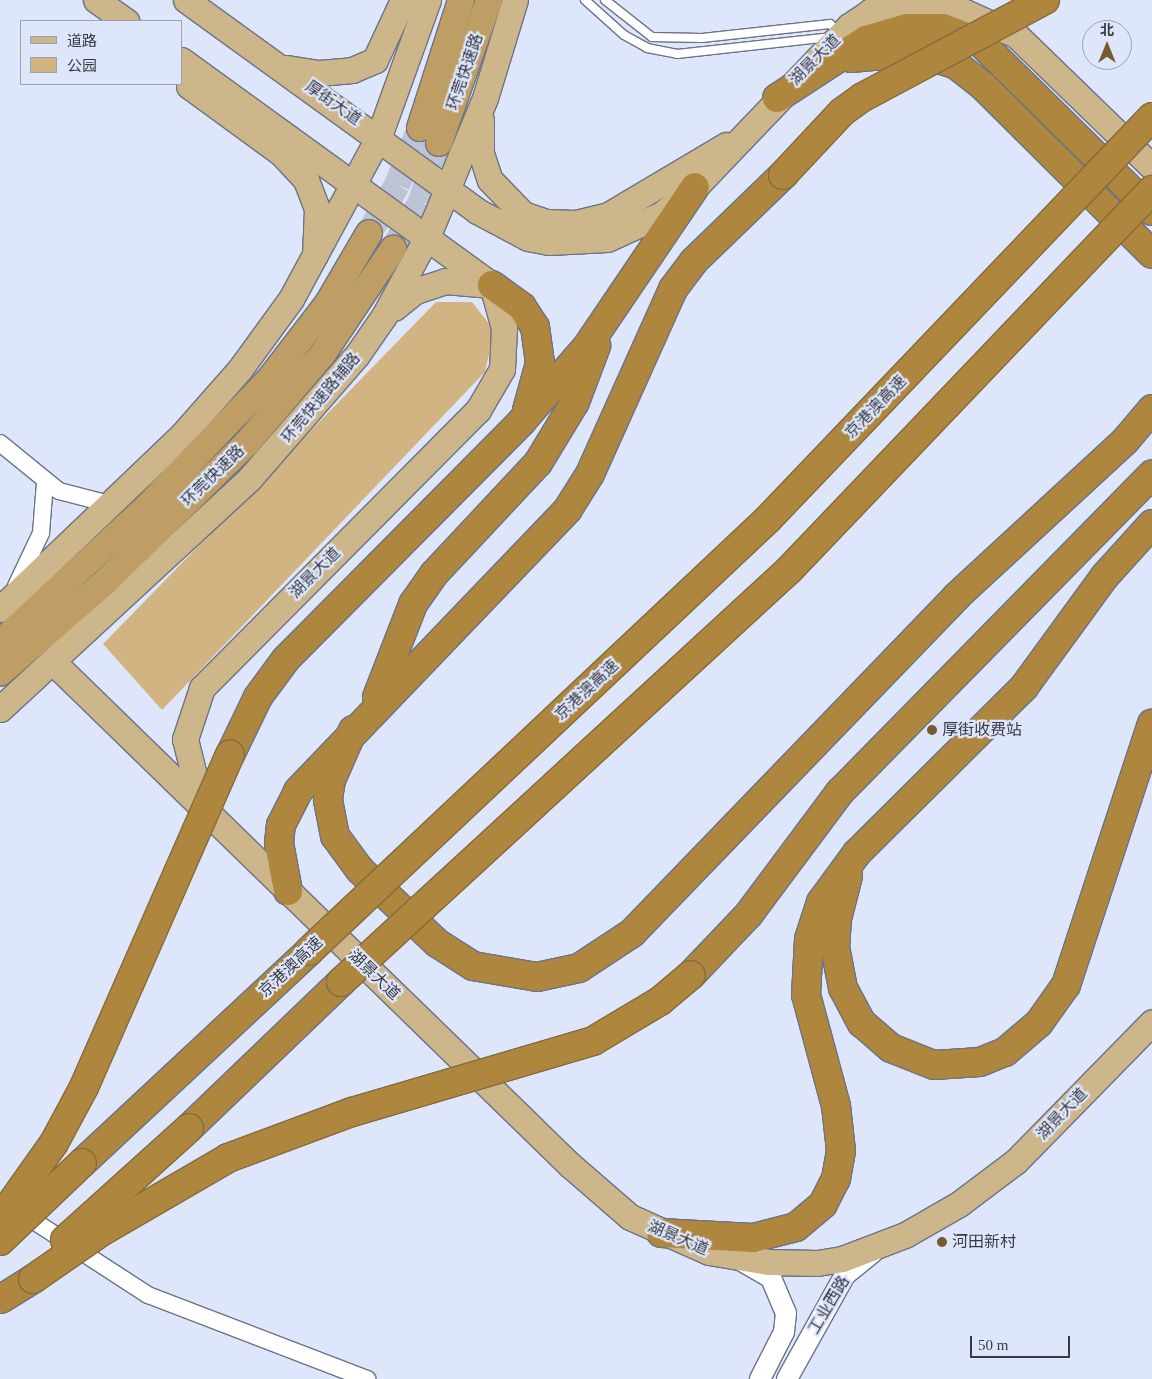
<!DOCTYPE html>
<html>
<head>
<meta charset="utf-8">
<style>
  body { margin:0 }
  #map { position:relative; width:1152px; height:1379px; overflow:hidden; background:#dee6fb; font-family:"Times New Roman","Noto Sans SC",serif }
  div>[style] { position:absolute }
  .green>* { inset:0; background:#d1b482 }
  .trunk-tunnel>* { height:26px; margin-top:-13px; transform-origin:0; background:repeating-linear-gradient(90deg,#bdc4d6 0 26px,transparent 0 39px) }
  .roads { filter:drop-shadow(1px 0 #6c7385) drop-shadow(-1px 0 #6c7385) drop-shadow(0 1px #6c7385) drop-shadow(0 -1px #6c7385) }
  .service>* { height:8px; margin:-4px; padding:0 4px; transform-origin:4px; border-radius:4px; background:#fff }
  .minor>* { height:16px; margin:-8px; padding:0 8px; transform-origin:8px; border-radius:8px; background:#fff }
  .tertiary>* { height:20px; margin:-10px; padding:0 10px; transform-origin:10px; border-radius:10px; background:#fff }
  .primary>* { height:25px; margin:-12.5px; padding:0 12.5px; transform-origin:12.5px; border-radius:12.5px; background:#ceb68b }
  .trunk>* { height:26px; margin:-13px; padding:0 13px; transform-origin:13px; border-radius:13px; background:#be9e64 }
  .motorway>* { height:28px; margin:-14px; padding:0 14px; transform-origin:14px; border-radius:14px; background:#ae863d }
  .bridges { filter:drop-shadow(1px 0 #856c3f) drop-shadow(-1px 0 #856c3f) drop-shadow(0 1px #856c3f) drop-shadow(0 -1px #856c3f) }
  .motorway-bridge>* { height:28px; margin:-14px; padding:0 14px; transform-origin:14px; border-radius:14px; background:#ae863d }
  .dots>* { width:14px; height:14px; translate:-50% -50%; box-sizing:border-box; border:2px solid #dee6fb; border-radius:50% }
  span { translate:-50% -50%; white-space:nowrap; text-align:center; line-height:1.15; -webkit-text-stroke:4.5px #dee6fb; paint-order:stroke }
  .street-label { font-size:16px; color:#383b43 }
  .poi-label { font-size:16px; color:#383b43 }
  .left { translate:0 -50%; text-align:left }
  .legend { position:absolute; left:20px; top:20px; width:162px; height:65px; box-sizing:border-box; background:#dee6fb; border:1px solid #9ca2b1; margin:0; padding:6px 9px; list-style:none; font-size:15px; color:#383b43 }
  .legend li { display:flex; align-items:center; gap:10px; height:25px }
  .legend b { width:25px; border:1px solid #9ca2b1 }
  .north { position:absolute; left:1082px; top:20px; width:50px; height:50px; box-sizing:border-box; background:#dee6fb; border:1px solid #9ca2b1; border-radius:50%; rotate:0deg; font-size:14px; font-weight:700; line-height:20px; text-align:center; color:#383b43 }
  .north::after { content:''; display:block; margin:auto; width:18px; height:22px; background:#755b2d; clip-path:polygon(50% 0,100% 100%,50% 72%,0 100%) }
  .scale { position:absolute; left:970px; top:1336px; width:100px; height:22px; box-sizing:border-box; border:2px solid #383b43; border-top:0; padding-left:6px; font-size:15px; line-height:18px; white-space:nowrap; color:#383b43; -webkit-text-stroke:4px #dee6fb; paint-order:stroke }
</style>
</head>
<body>
<div id="map">
  <div class="green">
    <i style="clip-path:polygon(436px 302px,472px 302px,494px 330px,485px 372px,162px 710px,103px 644px)"></i>
  </div>
  <div class="trunk-tunnel">
    <i style="left:369px;top:233px;width:56px;rotate:-59.7deg"></i>
    <i style="left:397px;top:185px;width:61px;rotate:-68deg"></i>
    <i style="left:393px;top:249px;width:55px;rotate:-59.2deg"></i>
    <i style="left:421px;top:202px;width:62px;rotate:-73deg"></i>
  </div>
  <div class="roads">
    <div class="service">
      <i style="left:585px;top:0;width:52px;rotate:41.9deg"></i>
      <i style="left:624px;top:35px;width:26px;rotate:29deg"></i>
      <i style="left:647px;top:48px;width:31px;rotate:11deg"></i>
      <i style="left:677px;top:54px;width:154px;rotate:-6.3deg"></i>
      <i style="left:605px;top:0;width:60px;rotate:38.2deg"></i>
      <i style="left:652px;top:37px;width:50px;rotate:1.1deg"></i>
      <i style="left:702px;top:38px;width:129px;rotate:-6.2deg"></i>
      <i style="left:830px;top:24px;width:11px;rotate:41deg"></i>
    </div>
    <div class="minor">
      <i style="left:0;top:443px;width:76px;rotate:39.1deg"></i>
      <i style="left:59px;top:491px;width:52px;rotate:14.6deg"></i>
      <i style="left:16px;top:586px;width:59px;rotate:-64.7deg"></i>
      <i style="left:41px;top:533px;width:51px;rotate:-85.5deg"></i>
      <i style="left:20px;top:1212px;width:153px;rotate:33deg"></i>
      <i style="left:148px;top:1295px;width:235px;rotate:21deg"></i>
    </div>
    <div class="tertiary">
      <i style="left:742px;top:1261px;width:34px;rotate:30deg"></i>
      <i style="left:771px;top:1278px;width:38px;rotate:67deg"></i>
      <i style="left:786px;top:1313px;width:19px;rotate:96deg"></i>
      <i style="left:784px;top:1332px;width:53px;rotate:117.1deg"></i>
      <i style="left:787px;top:1379px;width:119px;rotate:-60.9deg"></i>
      <i style="left:845px;top:1275px;width:36px;rotate:-39deg"></i>
    </div>
    <div class="primary">
      <i style="left:96px;top:0;width:37px;rotate:35deg"></i>
      <i style="left:186px;top:0;width:359px;rotate:35.9deg"></i>
      <i style="left:477px;top:211px;width:58px;rotate:27.9deg"></i>
      <i style="left:528px;top:238px;width:21px;rotate:11deg"></i>
      <i style="left:549px;top:242px;width:58px;rotate:-3deg"></i>
      <i style="left:607px;top:239px;width:60px;rotate:-24.4deg"></i>
      <i style="left:662px;top:214px;width:43px;rotate:-39.3deg"></i>
      <i style="left:695px;top:187px;width:223px;rotate:-46.3deg"></i>
      <i style="left:849px;top:26px;width:27px;rotate:-34deg"></i>
      <i style="left:871px;top:11px;width:27px;rotate:-13deg"></i>
      <i style="left:897px;top:5px;width:21px;rotate:-8deg"></i>
      <i style="left:918px;top:2px;width:38px;rotate:9deg"></i>
      <i style="left:956px;top:8px;width:66px;rotate:24.2deg"></i>
      <i style="left:1016px;top:35px;width:190px;rotate:44.1deg"></i>
      <i style="left:181px;top:60px;width:384px;rotate:35.9deg"></i>
      <i style="left:492px;top:285px;width:45px;rotate:74.4deg"></i>
      <i style="left:504px;top:328px;width:41px;rotate:92.8deg"></i>
      <i style="left:502px;top:369px;width:48px;rotate:120.3deg"></i>
      <i style="left:478px;top:410px;width:392px;rotate:134.8deg"></i>
      <i style="left:202px;top:688px;width:54px;rotate:108.4deg"></i>
      <i style="left:185px;top:739px;width:62px;rotate:76deg"></i>
      <i style="left:287px;top:68px;width:32px;rotate:9deg"></i>
      <i style="left:319px;top:73px;width:33px;rotate:-5deg"></i>
      <i style="left:352px;top:70px;width:25px;rotate:-23deg"></i>
      <i style="left:375px;top:60px;width:66px;rotate:-65deg"></i>
      <i style="left:189px;top:86px;width:114px;rotate:36.1deg"></i>
      <i style="left:281px;top:153px;width:37px;rotate:47deg"></i>
      <i style="left:306px;top:180px;width:31px;rotate:69deg"></i>
      <i style="left:317px;top:209px;width:46px;rotate:92.5deg"></i>
      <i style="left:481px;top:120px;width:33px;rotate:90deg"></i>
      <i style="left:481px;top:153px;width:28px;rotate:72deg"></i>
      <i style="left:490px;top:180px;width:47px;rotate:45.9deg"></i>
      <i style="left:523px;top:214px;width:24px;rotate:19deg"></i>
      <i style="left:546px;top:222px;width:30px;rotate:2deg"></i>
      <i style="left:576px;top:223px;width:33px;rotate:-14deg"></i>
      <i style="left:608px;top:215px;width:137px;rotate:-30.7deg"></i>
      <i style="left:394px;top:308px;width:27px;rotate:-39deg"></i>
      <i style="left:415px;top:291px;width:32px;rotate:-18deg"></i>
      <i style="left:445px;top:281px;width:46px;rotate:5deg"></i>
      <i style="left:0;top:609px;width:252px;rotate:-43.7deg"></i>
      <i style="left:182px;top:435px;width:88px;rotate:-48.7deg"></i>
      <i style="left:240px;top:369px;width:87px;rotate:-53.9deg"></i>
      <i style="left:291px;top:299px;width:185px;rotate:-61.6deg"></i>
      <i style="left:379px;top:136px;width:145px;rotate:-70.2deg"></i>
      <i style="left:52px;top:661px;width:723px;rotate:44.22deg"></i>
      <i style="left:570px;top:1165px;width:79px;rotate:40.9deg"></i>
      <i style="left:630px;top:1217px;width:86px;rotate:23.9deg"></i>
      <i style="left:709px;top:1252px;width:61px;rotate:9.5deg"></i>
      <i style="left:769px;top:1262px;width:48px;rotate:1.2deg"></i>
      <i style="left:817px;top:1263px;width:25px;rotate:-9deg"></i>
      <i style="left:842px;top:1259px;width:67px;rotate:-20.9deg"></i>
      <i style="left:905px;top:1235px;width:62px;rotate:-29.9deg"></i>
      <i style="left:959px;top:1204px;width:71px;rotate:-37deg"></i>
      <i style="left:1016px;top:1161px;width:194px;rotate:-45.6deg"></i>
      <i style="left:0;top:709px;width:340px;rotate:-42.7deg"></i>
      <i style="left:250px;top:478px;width:163px;rotate:-49deg"></i>
      <i style="left:357px;top:355px;width:47px;rotate:-55.3deg"></i>
      <i style="left:384px;top:316px;width:92px;rotate:-61.5deg"></i>
      <i style="left:428px;top:235px;width:148px;rotate:-67.4deg"></i>
      <i style="left:485px;top:98px;width:102px;rotate:-73deg"></i>
    </div>
    <div class="trunk">
      <i style="left:420px;top:128px;width:134px;rotate:-72.2deg"></i>
      <i style="left:439px;top:143px;width:151px;rotate:-70.7deg"></i>
      <i style="left:0;top:643px;width:202px;rotate:-42.8deg"></i>
      <i style="left:148px;top:506px;width:175px;rotate:-46.2deg"></i>
      <i style="left:269px;top:380px;width:97px;rotate:-52.5deg"></i>
      <i style="left:328px;top:303px;width:81px;rotate:-59.6deg"></i>
      <i style="left:0;top:673px;width:139px;rotate:-40.9deg"></i>
      <i style="left:105px;top:582px;width:199px;rotate:-44.4deg"></i>
      <i style="left:247px;top:443px;width:116px;rotate:-49.6deg"></i>
      <i style="left:322px;top:355px;width:128px;rotate:-56.2deg"></i>
    </div>
    <div class="motorway">
      <i style="left:851px;top:58px;width:66px;rotate:-5.2deg"></i>
      <i style="left:917px;top:52px;width:40px;rotate:18deg"></i>
      <i style="left:955px;top:64px;width:36px;rotate:38deg"></i>
      <i style="left:983px;top:86px;width:238px;rotate:44.8deg"></i>
      <i style="left:777px;top:98px;width:106px;rotate:-33.1deg"></i>
      <i style="left:866px;top:40px;width:43px;rotate:-16.3deg"></i>
      <i style="left:907px;top:28px;width:36px"></i>
      <i style="left:943px;top:28px;width:40px;rotate:21deg"></i>
      <i style="left:980px;top:42px;width:241px;rotate:44.5deg"></i>
      <i style="left:492px;top:285px;width:37px;rotate:36deg"></i>
      <i style="left:522px;top:307px;width:24px;rotate:57deg"></i>
      <i style="left:535px;top:327px;width:36px;rotate:82deg"></i>
      <i style="left:540px;top:363px;width:49px;rotate:105.5deg"></i>
      <i style="left:377px;top:697px;width:100px;rotate:-68.8deg"></i>
      <i style="left:413px;top:604px;width:37px;rotate:-55deg"></i>
      <i style="left:434px;top:574px;width:152px;rotate:-46.9deg"></i>
      <i style="left:538px;top:463px;width:71px;rotate:-58.8deg"></i>
      <i style="left:575px;top:402px;width:60px;rotate:-69.4deg"></i>
      <i style="left:353px;top:730px;width:55px;rotate:113.7deg"></i>
      <i style="left:331px;top:780px;width:20px;rotate:99deg"></i>
      <i style="left:328px;top:800px;width:37px;rotate:79deg"></i>
      <i style="left:335px;top:836px;width:42px;rotate:53.7deg"></i>
      <i style="left:360px;top:870px;width:106px;rotate:43.5deg"></i>
      <i style="left:437px;top:943px;width:43px;rotate:32.6deg"></i>
      <i style="left:473px;top:966px;width:65px;rotate:9.8deg"></i>
      <i style="left:537px;top:977px;width:43px;rotate:-12.1deg"></i>
      <i style="left:579px;top:968px;width:64px;rotate:-33.4deg"></i>
      <i style="left:632px;top:933px;width:468px;rotate:-46deg"></i>
      <i style="left:957px;top:596px;width:229px;rotate:-42.7deg"></i>
      <i style="left:1125px;top:441px;width:42px;rotate:-49.8deg"></i>
      <i style="left:230px;top:755px;width:64px;rotate:-64.2deg"></i>
      <i style="left:258px;top:697px;width:47px;rotate:-53.6deg"></i>
      <i style="left:286px;top:659px;width:335px;rotate:-45.2deg"></i>
      <i style="left:522px;top:421px;width:97px;rotate:-48.8deg"></i>
      <i style="left:586px;top:348px;width:194px;rotate:-55.9deg"></i>
      <i style="left:848px;top:876px;width:44px;rotate:104.3deg"></i>
      <i style="left:837px;top:919px;width:28px;rotate:94deg"></i>
      <i style="left:835px;top:947px;width:42px;rotate:79deg"></i>
      <i style="left:843px;top:988px;width:40px;rotate:62deg"></i>
      <i style="left:862px;top:1023px;width:38px;rotate:41deg"></i>
      <i style="left:891px;top:1048px;width:46px;rotate:21.6deg"></i>
      <i style="left:934px;top:1065px;width:46px;rotate:-3.7deg"></i>
      <i style="left:980px;top:1062px;width:27px;rotate:-22deg"></i>
      <i style="left:1005px;top:1052px;width:45px;rotate:-40.5deg"></i>
      <i style="left:1039px;top:1023px;width:47px;rotate:-54.6deg"></i>
      <i style="left:1066px;top:985px;width:275px;rotate:-71.8deg"></i>
      <i style="left:288px;top:891px;width:49px;rotate:-100.6deg"></i>
      <i style="left:279px;top:843px;width:18px;rotate:-84deg"></i>
      <i style="left:281px;top:825px;width:38px;rotate:-63deg"></i>
      <i style="left:298px;top:791px;width:390px;rotate:-46.2deg"></i>
      <i style="left:568px;top:509px;width:41px;rotate:-57.8deg"></i>
      <i style="left:590px;top:474px;width:203px;rotate:-65.8deg"></i>
      <i style="left:673px;top:289px;width:35px;rotate:-53deg"></i>
      <i style="left:694px;top:261px;width:124px;rotate:-44deg"></i>
      <i style="left:691px;top:975px;width:84px;rotate:-46.4deg"></i>
      <i style="left:749px;top:914px;width:152px;rotate:-53.3deg"></i>
      <i style="left:840px;top:792px;width:445px;rotate:-45.5deg"></i>
      <i style="left:189px;top:1128px;width:211px;rotate:-43.8deg"></i>
      <i style="left:82px;top:1163px;width:311px;rotate:-43deg"></i>
      <i style="left:661px;top:1233px;width:92px;rotate:3.1deg"></i>
      <i style="left:753px;top:1238px;width:44px;rotate:-14.3deg"></i>
      <i style="left:796px;top:1227px;width:35px;rotate:-40deg"></i>
      <i style="left:823px;top:1204px;width:28px;rotate:-63deg"></i>
      <i style="left:836px;top:1179px;width:28px;rotate:-80deg"></i>
      <i style="left:841px;top:1151px;width:45px;rotate:-96.3deg"></i>
      <i style="left:836px;top:1106px;width:115px;rotate:-105.1deg"></i>
      <i style="left:806px;top:995px;width:56px;rotate:-86.9deg"></i>
      <i style="left:809px;top:939px;width:39px;rotate:-72deg"></i>
      <i style="left:821px;top:902px;width:61px;rotate:-53.7deg"></i>
      <i style="left:857px;top:853px;width:235px;rotate:-44.8deg"></i>
      <i style="left:1024px;top:687px;width:137px;rotate:-53.9deg"></i>
      <i style="left:1105px;top:576px;width:70px;rotate:-47.9deg"></i>
      <i style="left:1px;top:1299px;width:38px;rotate:-32deg"></i>
    </div>
  </div>
  <div class="bridges">
    <div class="motorway-bridge">
      <i style="left:783px;top:175px;width:86px;rotate:-46.9deg"></i>
      <i style="left:842px;top:112px;width:26px;rotate:-36deg"></i>
      <i style="left:863px;top:97px;width:206px;rotate:-28.1deg"></i>
      <i style="left:309px;top:951px;width:630px;rotate:-43.26deg"></i>
      <i style="left:768px;top:519px;width:556px;rotate:-46.31deg"></i>
      <i style="left:341px;top:982px;width:609px;rotate:-42.6deg"></i>
      <i style="left:789px;top:570px;width:526px;rotate:-46.31deg"></i>
      <i style="left:0;top:1219px;width:93px;rotate:-54.6deg"></i>
      <i style="left:54px;top:1143px;width:64px;rotate:-61.8deg"></i>
      <i style="left:84px;top:1087px;width:363px;rotate:-66.3deg"></i>
      <i style="left:65px;top:1240px;width:167px;rotate:-42.1deg"></i>
      <i style="left:0;top:1241px;width:113px;rotate:-43.6deg"></i>
      <i style="left:33px;top:1279px;width:83px;rotate:-34.7deg"></i>
      <i style="left:101px;top:1232px;width:147px;rotate:-30.2deg"></i>
      <i style="left:228px;top:1158px;width:132px;rotate:-20.4deg"></i>
      <i style="left:352px;top:1112px;width:251px;rotate:-16.4deg"></i>
      <i style="left:593px;top:1041px;width:78px;rotate:-30.8deg"></i>
      <i style="left:660px;top:1001px;width:40px;rotate:-40deg"></i>
    </div>
  </div>
  <div class="dots">
    <i style="left:932px;top:730px;background:#755b2d"></i>
    <i style="left:942px;top:1242px;background:#755b2d"></i>
  </div>
  <div class="street-label">
    <span style="left:815px;top:60px;rotate:-45deg">湖景大道</span>
    <span style="left:465px;top:72px;rotate:-71deg">环莞快速路</span>
    <span style="left:333px;top:103px;rotate:35deg">厚街大道</span>
    <span style="left:321px;top:398px;rotate:-50deg">环莞快速路辅路</span>
    <span style="left:876px;top:407px;rotate:-46deg">京港澳高速</span>
    <span style="left:213px;top:476px;rotate:-44deg">环莞快速路</span>
    <span style="left:315px;top:573px;rotate:-45deg">湖景大道</span>
    <span style="left:587px;top:690px;rotate:-43deg">京港澳高速</span>
    <span style="left:291px;top:967px;rotate:-43deg">京港澳高速</span>
    <span style="left:374px;top:975px;rotate:44deg">湖景大道</span>
    <span style="left:1062px;top:1114px;rotate:-46deg">湖景大道</span>
    <span style="left:678px;top:1238px;rotate:23deg">湖景大道</span>
    <span style="left:829px;top:1305px;rotate:-59deg">工业西路</span>
  </div>
  <div class="poi-label">
    <span class="left" style="left:942px;top:730px">厚街收费站</span>
    <span class="left" style="left:952px;top:1242px">河田新村</span>
  </div>
  <ul class="legend">
  <li><b style="height:6px;background:#ceb68b"></b>道路</li>
  <li><b style="height:14px;background:#d1b482"></b>公园</li>
  </ul>
  <div class="north">北</div>
  <div class="scale">50 m</div>
</div>
</body>
</html>
